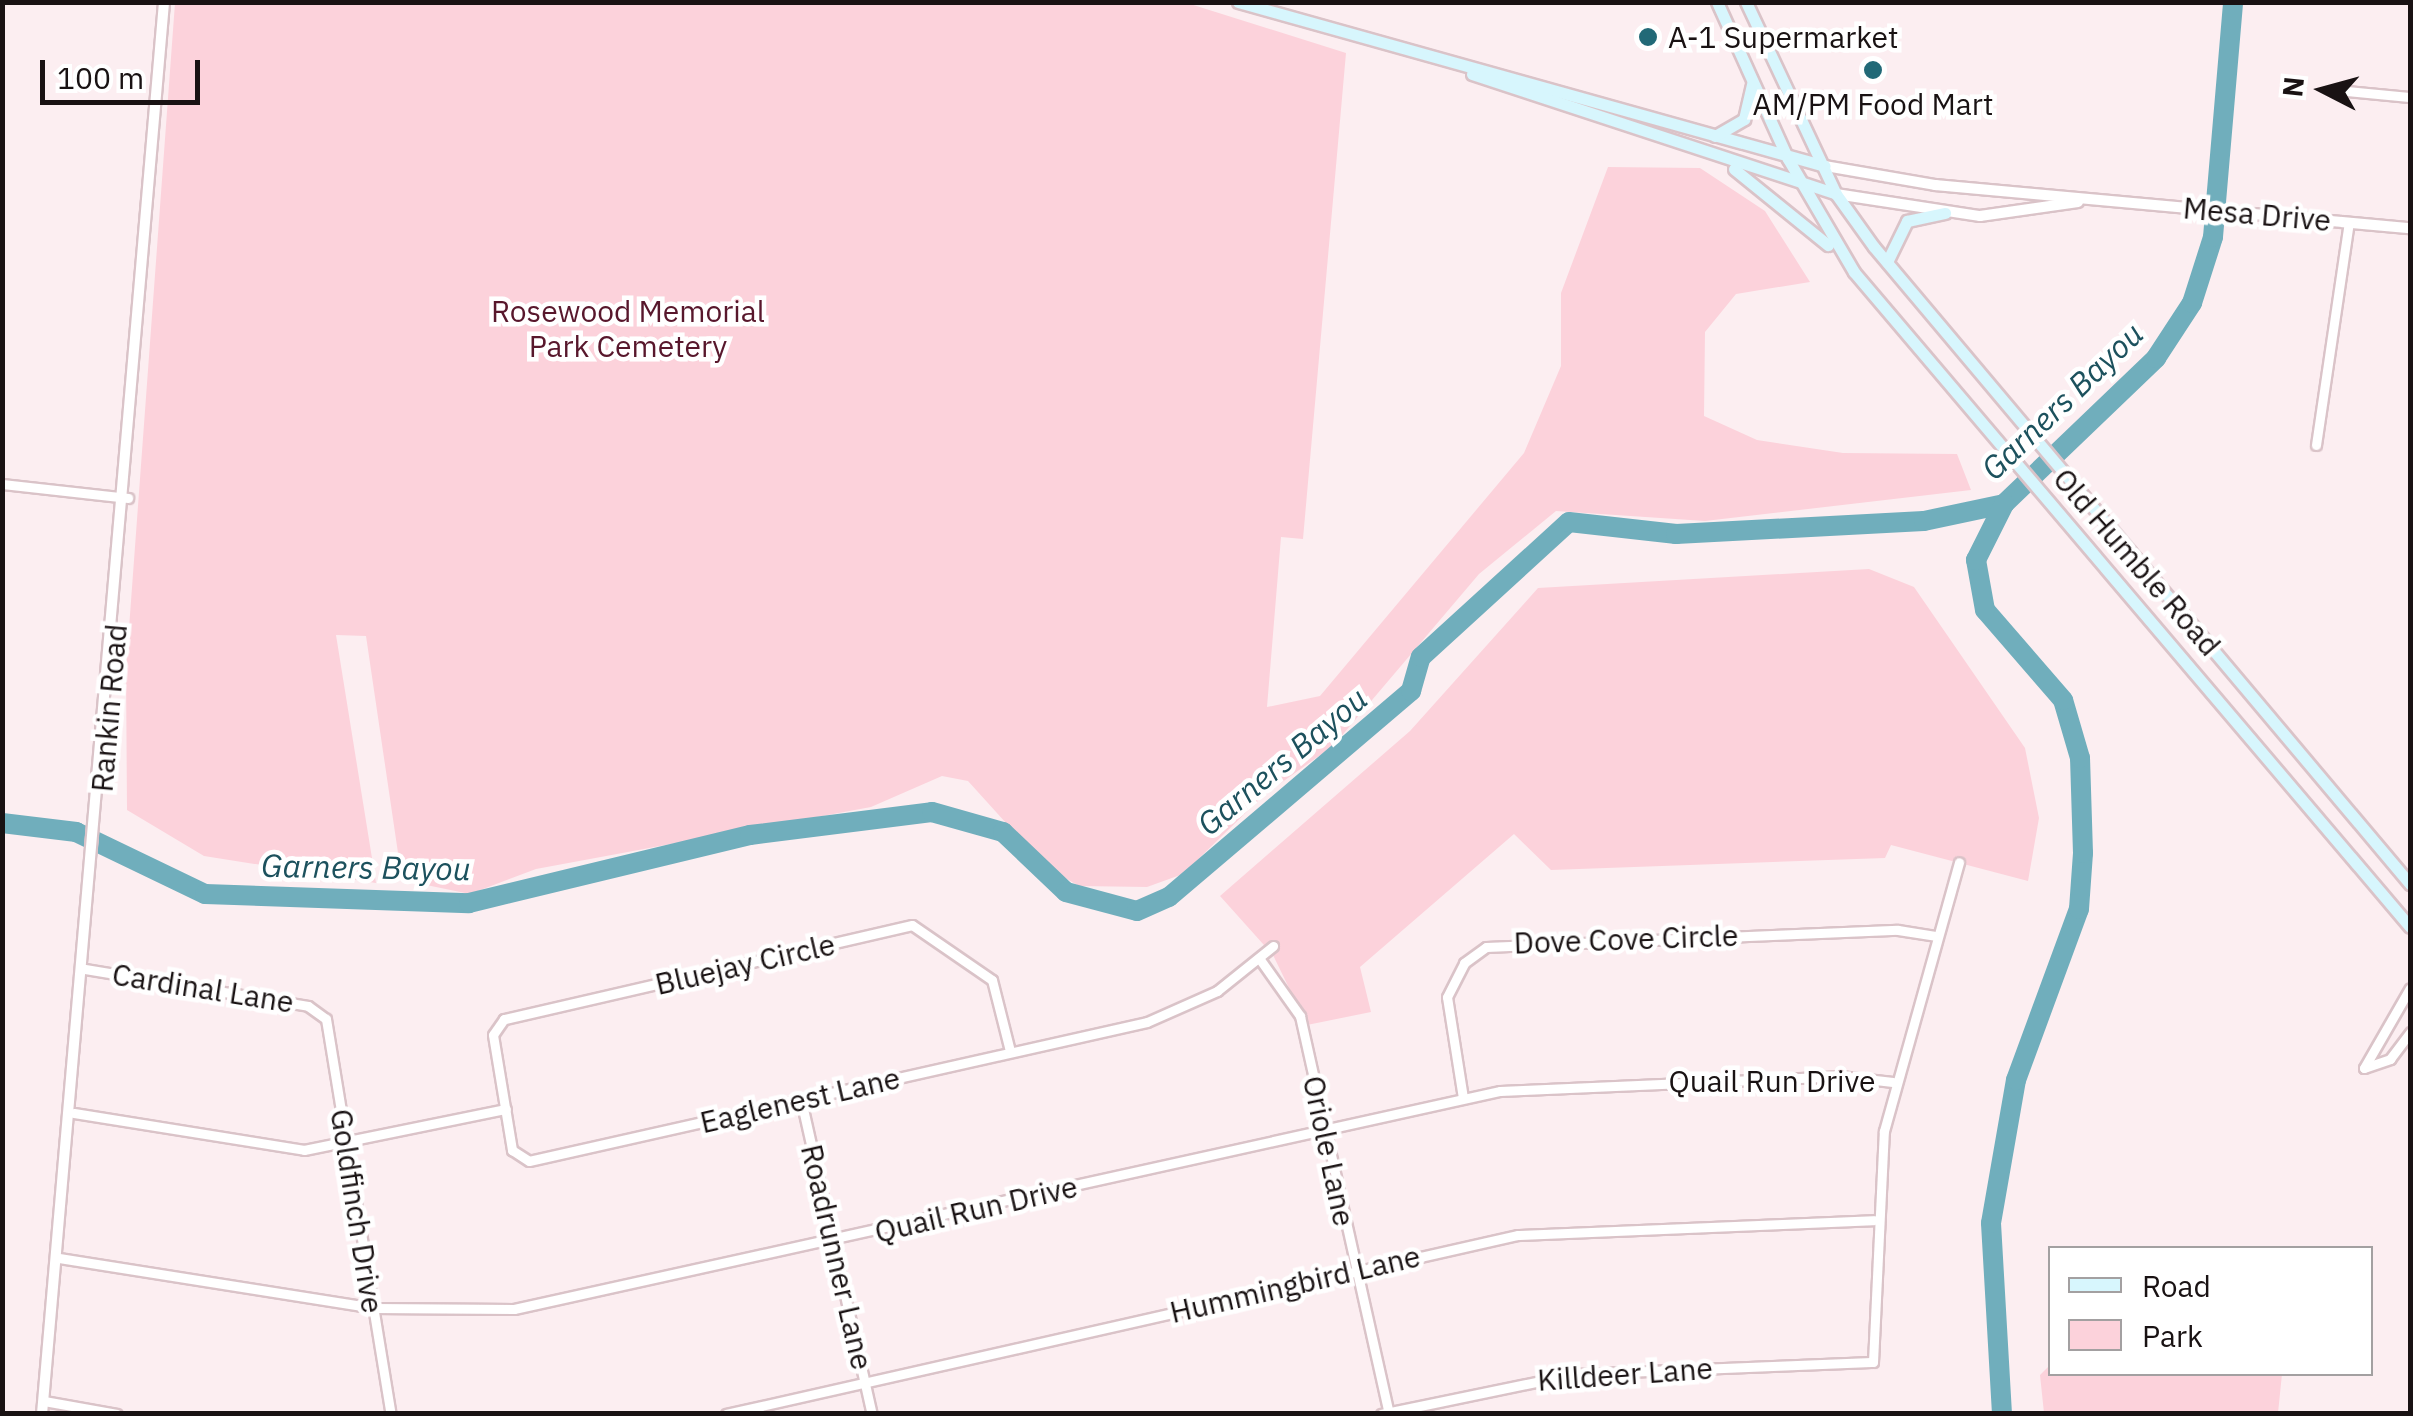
<!DOCTYPE html>
<html>
<head>
<meta charset="utf-8">
<style>
  body { margin:0 }
  #map { position:relative; width:2413px; height:1416px; overflow:hidden; background:#fceef1; font-family:"IBM Plex Sans",sans-serif }
  div>[style] { position:absolute }
  .green>* { inset:0; background:#fcd2db }
  .river>* { height:20px; margin:-10px; padding:0 10px; transform-origin:10px; border-radius:10px; background:#70aebc }
  .roads { filter:drop-shadow(2px 0 #dac3c8) drop-shadow(-2px 0 #dac3c8) drop-shadow(0 2px #dac3c8) drop-shadow(0 -2px #dac3c8) }
  .minor>* { height:9px; margin:-4.5px; padding:0 4.5px; transform-origin:4.5px; border-radius:4.5px; background:#fff }
  .tertiary>* { height:10px; margin:-5px; padding:0 5px; transform-origin:5px; border-radius:5px; background:#fff }
  .secondary>* { height:11px; margin:-5.5px; padding:0 5.5px; transform-origin:5.5px; border-radius:5.5px; background:#d7f6fd }
  .dots>* { width:28px; height:28px; translate:-50% -50%; box-sizing:border-box; border:5px solid #fff; border-radius:50% }
  span { translate:-50% -50%; white-space:nowrap; text-align:center; line-height:1.15; -webkit-text-stroke:9px #fff; paint-order:stroke }
  .poi-label { font-size:30px; color:#191213 }
  .left { translate:0 -50%; text-align:left }
  .street-label { font-size:30px; color:#191213 }
  .park-label { font-size:30px; color:#58172c }
  .water-label { font-size:32px; color:#1c515d; font-style:italic }
  .frame { position:absolute; inset:0; border:5px solid #191213; pointer-events:none }
  .legend { position:absolute; left:2048px; top:1246px; width:325px; height:130px; box-sizing:border-box; background:#fff; border:2px solid #a3a0a1; margin:0; padding:12px 18px; list-style:none; font-size:30px; color:#191213 }
  .legend li { display:flex; align-items:center; gap:20px; height:50px }
  .legend b { width:50px; border:2px solid #a3a0a1 }
  .north { position:absolute; left:2273px; top:40px; width:100px; height:100px; -webkit-text-stroke:8px #fff; paint-order:stroke; rotate:276deg; font-size:28px; font-weight:700; line-height:40px; text-align:center; color:#191213 }
  .north::after { content:''; display:block; margin:auto; width:35px; height:45px; background:#191213; clip-path:polygon(50% 0,100% 100%,50% 72%,0 100%) }
  .scale { position:absolute; left:40px; top:60px; width:160px; height:45px; box-sizing:border-box; border:5px solid #191213; border-top:0; padding-left:12px; font-size:30px; line-height:35px; white-space:nowrap; color:#191213; -webkit-text-stroke:8px #fff; paint-order:stroke }
</style>
</head>
<body>
<div id="map">
  <div class="green">
    <i style="clip-path:polygon(1187px 3px,1346px 53px,1303px 539px,1281px 537px,1267px 707px,1320px 696px,1524px 453px,1561px 366px,1561px 293px,1608px 167px,1700px 168px,1765px 211px,1810px 282px,1736px 294px,1705px 332px,1704px 416px,1757px 440px,1843px 453px,1957px 454px,1971px 490px,1705px 521px,1556px 511px,1479px 574px,1333px 746px,1264px 795px,1183px 874px,1147px 887px,1079px 886px,1046px 867px,968px 781px,942px 776px,871px 807px,536px 869px,470px 894px,402px 880px,366px 636px,336px 635px,376px 883px,204px 856px,127px 810px,126px 669px,175px 3px)"></i>
    <i style="clip-path:polygon(1869px 569px,1914px 587px,2025px 748px,2039px 818px,2028px 881px,1891px 845px,1885px 858px,1551px 870px,1514px 834px,1360px 967px,1371px 1012px,1307px 1025px,1273px 955px,1220px 896px,1410px 731px,1538px 588px)"></i>
    <i style="clip-path:polygon(2050px 1365px,2050px 1374px,2282px 1374px,2278px 1413px,2044px 1413px,2040px 1375px)"></i>
  </div>
  <div class="river">
    <i style="left:2px;top:823px;width:75px;rotate:6.9deg"></i>
    <i style="left:76px;top:832px;width:143px;rotate:25.7deg"></i>
    <i style="left:205px;top:894px;width:264px;rotate:2deg"></i>
    <i style="left:469px;top:903px;width:289px;rotate:-13.6deg"></i>
    <i style="left:750px;top:835px;width:183px;rotate:-7.2deg"></i>
    <i style="left:932px;top:812px;width:74px;rotate:15.7deg"></i>
    <i style="left:1003px;top:832px;width:87px;rotate:43.6deg"></i>
    <i style="left:1066px;top:892px;width:73px;rotate:15deg"></i>
    <i style="left:1137px;top:911px;width:35px;rotate:-24deg"></i>
    <i style="left:1169px;top:897px;width:318px;rotate:-40.4deg"></i>
    <i style="left:1411px;top:691px;width:35px;rotate:-74deg"></i>
    <i style="left:1421px;top:657px;width:200px;rotate:-42.4deg"></i>
    <i style="left:1569px;top:522px;width:108px;rotate:6.4deg"></i>
    <i style="left:1676px;top:534px;width:248px;rotate:-3deg"></i>
    <i style="left:1924px;top:521px;width:82px;rotate:-12deg"></i>
    <i style="left:2004px;top:504px;width:211px;rotate:-43.8deg"></i>
    <i style="left:2156px;top:358px;width:66px;rotate:-56.8deg"></i>
    <i style="left:2192px;top:303px;width:69px;rotate:-72.3deg"></i>
    <i style="left:2213px;top:237px;width:236px;rotate:-85.1deg"></i>
    <i style="left:2002px;top:1414px;width:191px;rotate:-93.3deg"></i>
    <i style="left:1991px;top:1223px;width:145px;rotate:-80.1deg"></i>
    <i style="left:2016px;top:1080px;width:182px;rotate:-69.8deg"></i>
    <i style="left:2079px;top:909px;width:56px;rotate:-85.9deg"></i>
    <i style="left:2083px;top:853px;width:95px;rotate:-91.8deg"></i>
    <i style="left:2080px;top:758px;width:60px;rotate:-106.3deg"></i>
    <i style="left:2063px;top:700px;width:119px;rotate:-130.9deg"></i>
    <i style="left:1985px;top:610px;width:51px;rotate:-100.2deg"></i>
    <i style="left:1976px;top:560px;width:63px;rotate:-63.4deg"></i>
  </div>
  <div class="roads">
    <div class="minor">
      <i style="left:2346px;top:91px;width:64px;rotate:5.4deg"></i>
      <i style="left:2316px;top:445px;width:225px;rotate:-81.6deg"></i>
      <i style="left:2px;top:484px;width:127px;rotate:6.3deg"></i>
      <i style="left:1259px;top:958px;width:71px;rotate:54.7deg"></i>
      <i style="left:1300px;top:1016px;width:408px;rotate:77.4deg"></i>
      <i style="left:85px;top:969px;width:226px;rotate:9.4deg"></i>
      <i style="left:308px;top:1006px;width:22px;rotate:36deg"></i>
      <i style="left:326px;top:1019px;width:400px;rotate:80.7deg"></i>
      <i style="left:1010px;top:1051px;width:73px;rotate:-104.2deg"></i>
      <i style="left:992px;top:980px;width:97px;rotate:-145.5deg"></i>
      <i style="left:912px;top:925px;width:419px;rotate:167deg"></i>
      <i style="left:504px;top:1019px;width:19px;rotate:125deg"></i>
      <i style="left:493px;top:1035px;width:117px;rotate:80.6deg"></i>
      <i style="left:512px;top:1150px;width:20px;rotate:33deg"></i>
      <i style="left:529px;top:1161px;width:633px;rotate:-12.68deg"></i>
      <i style="left:1147px;top:1022px;width:77px;rotate:-23.9deg"></i>
      <i style="left:1217px;top:991px;width:72px;rotate:-38.8deg"></i>
      <i style="left:2364px;top:1068px;width:92px;rotate:-60.1deg"></i>
      <i style="left:2364px;top:1068px;width:28px;rotate:-19deg"></i>
      <i style="left:2390px;top:1059px;width:34px;rotate:-53deg"></i>
      <i style="left:1463px;top:1098px;width:102px;rotate:-99deg"></i>
      <i style="left:1447px;top:997px;width:38px;rotate:-63deg"></i>
      <i style="left:1464px;top:963px;width:27px;rotate:-36deg"></i>
      <i style="left:1486px;top:947px;width:412px;rotate:-2.4deg"></i>
      <i style="left:1898px;top:930px;width:36px;rotate:9deg"></i>
      <i style="left:801px;top:1100px;width:322px;rotate:77.3deg"></i>
      <i style="left:74px;top:1113px;width:233px;rotate:9.1deg"></i>
      <i style="left:304px;top:1150px;width:206px;rotate:-11.5deg"></i>
      <i style="left:59px;top:1258px;width:318px;rotate:9deg"></i>
      <i style="left:373px;top:1308px;width:141px;rotate:0.4deg"></i>
      <i style="left:514px;top:1309px;width:1010px;rotate:-12.47deg"></i>
      <i style="left:1500px;top:1091px;width:340px;rotate:-2.5deg"></i>
      <i style="left:1840px;top:1076px;width:53px;rotate:6.5deg"></i>
      <i style="left:44px;top:1401px;width:74px;rotate:10.1deg"></i>
      <i style="left:726px;top:1414px;width:812px;rotate:-12.74deg"></i>
      <i style="left:1518px;top:1235px;width:356px;rotate:-2.4deg"></i>
      <i style="left:1381px;top:1414px;width:197px;rotate:-11.7deg"></i>
      <i style="left:1574px;top:1374px;width:299px;rotate:-2.3deg"></i>
      <i style="left:1873px;top:1362px;width:231px;rotate:-87.3deg"></i>
      <i style="left:1884px;top:1131px;width:279px;rotate:-74.4deg"></i>
    </div>
    <div class="tertiary">
      <i style="left:1825px;top:166px;width:112px;rotate:9.8deg"></i>
      <i style="left:1935px;top:185px;width:477px;rotate:5.2deg"></i>
      <i style="left:1836px;top:194px;width:146px;rotate:8.7deg"></i>
      <i style="left:1980px;top:216px;width:99px;rotate:-8.1deg"></i>
      <i style="left:42px;top:1414px;width:1417px;rotate:-85.06deg"></i>
    </div>
    <div class="secondary">
      <i style="left:1238px;top:2px;width:609px;rotate:15.61deg"></i>
      <i style="left:1717px;top:2px;width:172px;rotate:65.7deg"></i>
      <i style="left:1788px;top:159px;width:131px;rotate:59.7deg"></i>
      <i style="left:1854px;top:272px;width:859px;rotate:49.67deg"></i>
      <i style="left:1746px;top:2px;width:212px;rotate:64.9deg"></i>
      <i style="left:1836px;top:194px;width:65px;rotate:54.4deg"></i>
      <i style="left:1874px;top:247px;width:833px;rotate:49.92deg"></i>
      <i style="left:1472px;top:74px;width:383px;rotate:18.2deg"></i>
      <i style="left:1715px;top:136px;width:34px;rotate:-30deg"></i>
      <i style="left:1744px;top:119px;width:36px;rotate:-77deg"></i>
      <i style="left:1734px;top:169px;width:121px;rotate:39deg"></i>
      <i style="left:1887px;top:262px;width:46px;rotate:-64deg"></i>
      <i style="left:1907px;top:221px;width:39px;rotate:-12deg"></i>
    </div>
  </div>
  <div class="dots">
    <i style="left:1648px;top:37px;background:#226977"></i>
    <i style="left:1873px;top:70px;background:#226977"></i>
  </div>
  <div class="poi-label">
    <span class="left" style="left:1668px;top:37px">A-1 Supermarket</span>
    <span style="left:1873px;top:104px">AM/PM Food Mart</span>
  </div>
  <div class="street-label">
    <span style="left:2257px;top:214px;rotate:5deg">Mesa Drive</span>
    <span style="left:2137px;top:562px;rotate:49deg">Old Humble Road</span>
    <span style="left:109px;top:708px;rotate:-85deg">Rankin Road</span>
    <span style="left:1626px;top:939px;rotate:-2deg">Dove Cove Circle</span>
    <span style="left:745px;top:964px;rotate:-13deg">Bluejay Circle</span>
    <span style="left:203px;top:988px;rotate:9deg">Cardinal Lane</span>
    <span style="left:1772px;top:1081px">Quail Run Drive</span>
    <span style="left:800px;top:1100px;rotate:-13deg">Eaglenest Lane</span>
    <span style="left:1329px;top:1151px;rotate:78deg">Oriole Lane</span>
    <span style="left:976px;top:1209px;rotate:-13deg">Quail Run Drive</span>
    <span style="left:357px;top:1211px;rotate:81deg">Goldfinch Drive</span>
    <span style="left:837px;top:1257px;rotate:77deg">Roadrunner Lane</span>
    <span style="left:1295px;top:1284px;rotate:-13deg">Hummingbird Lane</span>
    <span style="left:1625px;top:1374px;rotate:-4deg">Killdeer Lane</span>
  </div>
  <div class="park-label">
    <span style="left:628px;top:328px">Rosewood Memorial<br>Park Cemetery</span>
  </div>
  <div class="water-label">
    <span style="left:2062px;top:401px;rotate:-44deg">Garners Bayou</span>
    <span style="left:1282px;top:761px;rotate:-40deg">Garners Bayou</span>
    <span style="left:366px;top:867px;rotate:1deg">Garners Bayou</span>
  </div>
  <div class="frame"></div>
  <ul class="legend">
  <li><b style="height:12px;background:#d7f6fd"></b>Road</li>
  <li><b style="height:28px;background:#fcd2db"></b>Park</li>
  </ul>
  <div class="north">N</div>
  <div class="scale">100 m</div>
</div>
</body>
</html>
